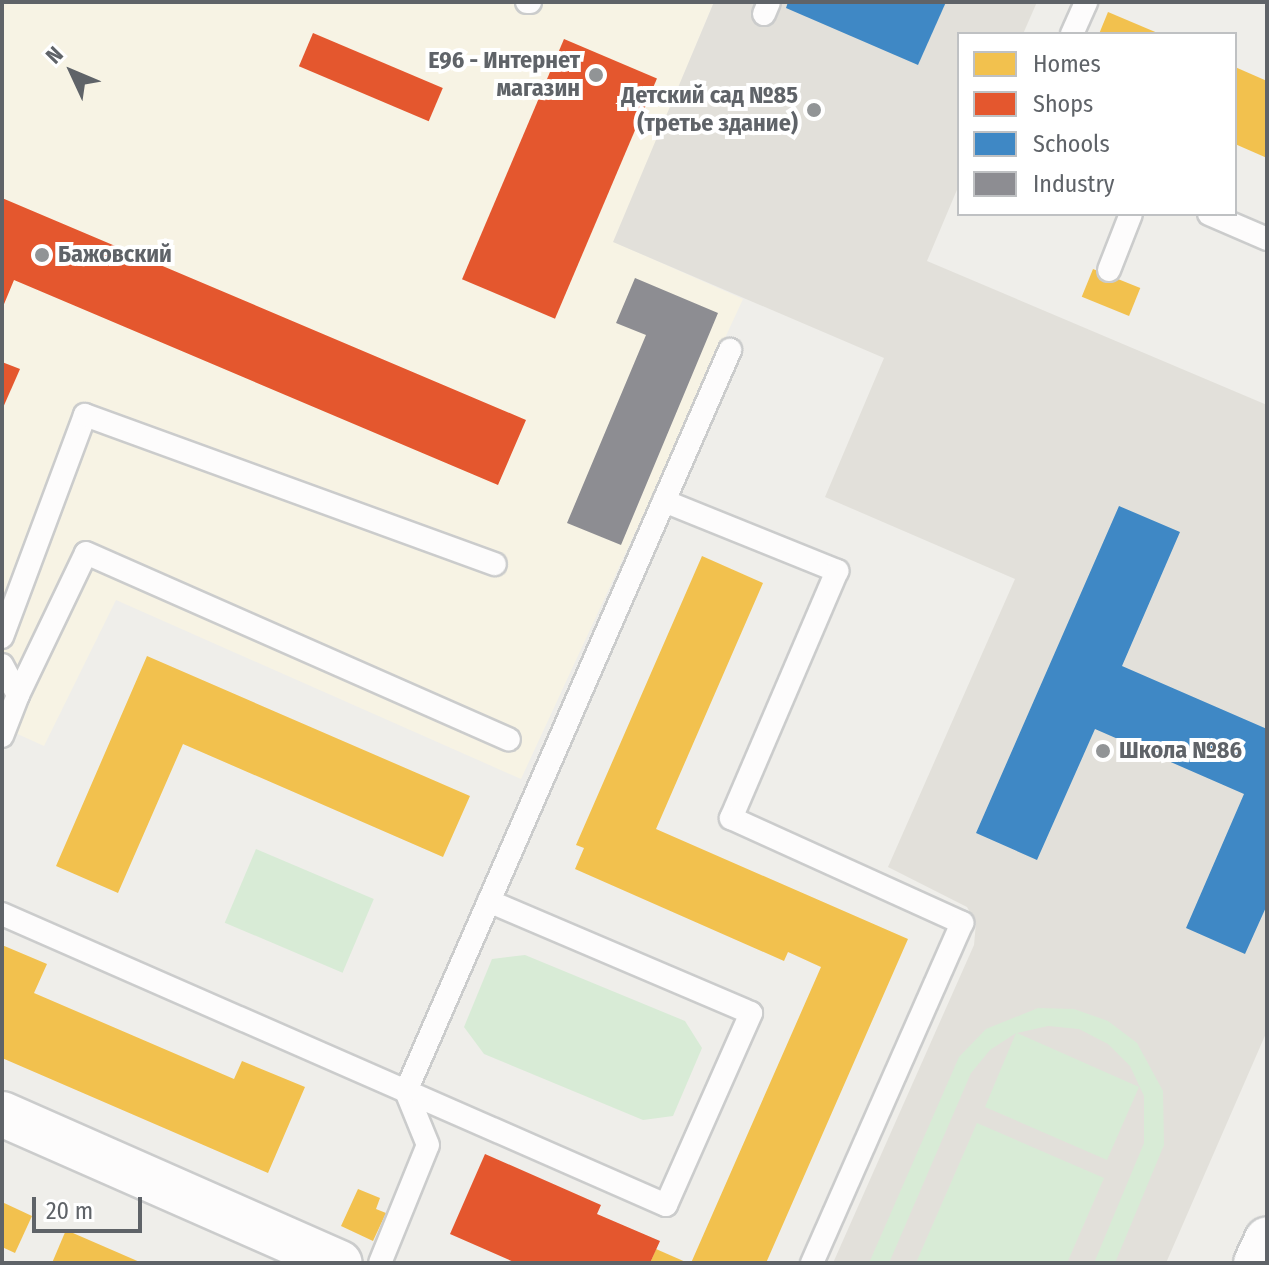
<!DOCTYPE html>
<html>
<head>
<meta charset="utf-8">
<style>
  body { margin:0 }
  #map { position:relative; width:1269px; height:1265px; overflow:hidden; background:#efeeea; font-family:"Fira Sans Condensed",sans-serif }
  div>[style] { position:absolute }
  .commercial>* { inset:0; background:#f7f3e4 }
  .education>* { inset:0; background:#e2e0da }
  .green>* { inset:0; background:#d8ebd6; transform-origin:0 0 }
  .homes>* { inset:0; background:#f2c14e; transform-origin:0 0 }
  .shops>* { inset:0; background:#e4572e; transform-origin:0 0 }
  .schools>* { inset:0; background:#3f88c5 }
  .industry>* { inset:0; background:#8d8d92 }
  .roads { filter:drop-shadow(2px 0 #cbcccc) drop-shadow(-2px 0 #cbcccc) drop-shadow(0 2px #cbcccc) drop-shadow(0 -2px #cbcccc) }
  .lane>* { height:22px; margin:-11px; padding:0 11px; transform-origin:11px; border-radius:11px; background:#fdfcfc }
  .street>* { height:44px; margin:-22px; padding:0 22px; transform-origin:22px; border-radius:22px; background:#fdfcfc }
  .secondary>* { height:44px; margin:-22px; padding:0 22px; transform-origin:22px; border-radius:22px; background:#fdfcfc }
  .dots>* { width:22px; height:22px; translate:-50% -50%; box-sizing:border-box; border:4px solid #fff; border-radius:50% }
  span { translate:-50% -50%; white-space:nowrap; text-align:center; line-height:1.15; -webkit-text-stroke:8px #fff; paint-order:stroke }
  .poi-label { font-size:24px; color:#5f6368; font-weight:700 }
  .right { translate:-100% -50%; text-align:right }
  .left { translate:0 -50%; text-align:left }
  .frame { position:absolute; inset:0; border:4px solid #5f6368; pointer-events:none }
  .legend { position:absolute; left:957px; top:32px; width:280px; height:184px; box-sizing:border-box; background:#fff; border:2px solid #bfc1c3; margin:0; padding:10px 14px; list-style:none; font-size:24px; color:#5f6368 }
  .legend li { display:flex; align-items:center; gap:16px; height:40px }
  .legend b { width:40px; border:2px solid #bfc1c3 }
  .north { position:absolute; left:32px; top:32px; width:80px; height:80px; -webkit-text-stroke:6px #fff; paint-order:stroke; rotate:314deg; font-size:22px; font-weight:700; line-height:32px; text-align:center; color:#5f6368 }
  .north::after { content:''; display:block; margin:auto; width:28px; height:36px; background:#5f6368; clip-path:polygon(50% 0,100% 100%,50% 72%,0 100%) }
  .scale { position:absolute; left:32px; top:1197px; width:110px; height:36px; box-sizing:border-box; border:4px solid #5f6368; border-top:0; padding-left:10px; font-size:24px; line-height:28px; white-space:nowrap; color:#5f6368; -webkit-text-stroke:6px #fff; paint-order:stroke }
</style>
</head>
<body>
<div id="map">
  <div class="commercial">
    <i style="clip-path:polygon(2px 2px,714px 2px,614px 242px,743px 299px,521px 779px,116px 600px,44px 746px,2px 727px)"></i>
  </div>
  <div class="education">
    <i style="clip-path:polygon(714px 2px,1037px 2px,1023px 34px,959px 34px,959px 185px,927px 261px,1267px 405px,1267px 1031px,1166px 1263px,833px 1263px,974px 945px,976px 923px,967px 907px,888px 867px,1015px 579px,825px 497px,884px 358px,613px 242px)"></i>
  </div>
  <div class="green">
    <i style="left:256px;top:849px;width:128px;height:80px;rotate:23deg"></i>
    <i style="clip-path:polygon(525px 955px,685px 1021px,702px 1048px,673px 1116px,643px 1120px,484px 1054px,464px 1027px,492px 959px)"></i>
    <i style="clip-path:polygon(1038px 1008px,1074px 1009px,1108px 1021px,1137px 1043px,1163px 1091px,1164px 1145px,1115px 1263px,1094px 1263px,1144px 1143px,1144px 1096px,1130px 1066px,1108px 1044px,1079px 1029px,1048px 1026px,1017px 1033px,1139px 1087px,1107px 1160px,985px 1107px,1016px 1033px,990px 1050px,971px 1073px,889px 1263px,869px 1263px,959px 1057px,986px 1029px)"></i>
    <i style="clip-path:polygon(977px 1123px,1104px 1178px,1067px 1263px,916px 1263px)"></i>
  </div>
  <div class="homes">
    <i style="clip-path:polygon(1108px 12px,1160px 34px,1099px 34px)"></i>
    <i style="clip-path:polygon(1235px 67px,1267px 81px,1267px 158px,1235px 144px)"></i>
    <i style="left:1093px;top:269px;width:51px;height:30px;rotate:22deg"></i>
    <i style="clip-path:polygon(702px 556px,763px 583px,656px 829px,908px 939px,766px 1263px,691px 1263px,821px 967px,788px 952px,784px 961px,575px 869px,584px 848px,576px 845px)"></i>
    <i style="clip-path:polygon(147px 656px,470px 796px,443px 857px,183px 744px,118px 893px,56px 866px)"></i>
    <i style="clip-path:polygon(2px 945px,47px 964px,34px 993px,234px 1079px,242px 1061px,305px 1087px,268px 1173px,2px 1058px)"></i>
    <i style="clip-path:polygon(358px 1189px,380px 1198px,376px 1209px,386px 1213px,373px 1241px,341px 1226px)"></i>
    <i style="clip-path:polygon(2px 1202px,32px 1216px,15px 1253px,2px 1247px)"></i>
    <i style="clip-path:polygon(66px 1230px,142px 1263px,52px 1263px)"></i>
    <i style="clip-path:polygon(656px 1249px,688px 1263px,650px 1263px)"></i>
  </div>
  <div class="shops">
    <i style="left:313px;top:33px;width:141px;height:36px;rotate:23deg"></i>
    <i style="left:564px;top:39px;width:101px;height:261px;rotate:23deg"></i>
    <i style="clip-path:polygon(2px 198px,526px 420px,498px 485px,14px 280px,2px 309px)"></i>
    <i style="clip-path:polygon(2px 362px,20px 369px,2px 410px)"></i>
    <i style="clip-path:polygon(485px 1154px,601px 1205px,597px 1214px,660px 1241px,650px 1263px,516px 1263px,450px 1234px)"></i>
  </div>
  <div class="schools">
    <i style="clip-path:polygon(788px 2px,946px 2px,918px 65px,786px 8px)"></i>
    <i style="clip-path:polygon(1119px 506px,1180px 532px,1122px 666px,1267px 729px,1267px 905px,1245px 954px,1186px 928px,1244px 794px,1095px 729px,1037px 860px,976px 833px)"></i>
  </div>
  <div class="industry">
    <i style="clip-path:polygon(635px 278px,718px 313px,621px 545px,567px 523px,646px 335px,616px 323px)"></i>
  </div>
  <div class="roads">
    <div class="lane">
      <i style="left:527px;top:2px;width:3px"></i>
      <i style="left:764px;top:14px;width:13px;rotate:-67deg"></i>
      <i style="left:1072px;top:34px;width:35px;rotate:-66deg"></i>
      <i style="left:1209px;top:214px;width:63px;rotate:23.3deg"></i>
      <i style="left:1109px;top:270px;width:60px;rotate:-68.6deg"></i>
      <i style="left:664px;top:501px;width:187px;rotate:22deg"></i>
      <i style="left:837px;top:571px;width:269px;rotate:113.2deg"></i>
      <i style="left:731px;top:818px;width:254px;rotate:24.4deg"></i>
      <i style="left:962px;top:923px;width:372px;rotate:113.8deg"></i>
      <i style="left:2px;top:637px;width:237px;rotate:-69.5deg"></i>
      <i style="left:85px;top:415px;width:436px;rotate:20deg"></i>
      <i style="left:2px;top:665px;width:34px;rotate:62deg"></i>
      <i style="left:18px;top:695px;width:44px;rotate:111.3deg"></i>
      <i style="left:18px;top:695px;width:157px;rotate:-64.4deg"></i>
      <i style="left:86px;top:553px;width:462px;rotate:23.8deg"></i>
      <i style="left:2px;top:914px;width:725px;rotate:23.67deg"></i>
      <i style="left:666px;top:1205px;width:210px;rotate:-66.1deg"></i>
      <i style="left:751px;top:1013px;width:285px;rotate:-156.9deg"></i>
      <i style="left:380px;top:1263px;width:127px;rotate:-67.9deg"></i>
      <i style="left:428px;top:1145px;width:58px;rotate:-112.2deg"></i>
      <i style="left:406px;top:1091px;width:809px;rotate:-66.38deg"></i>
    </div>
    <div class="street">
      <i style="left:2px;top:1114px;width:369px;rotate:23.8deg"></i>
    </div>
    <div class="secondary">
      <i style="left:1256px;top:1263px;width:26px;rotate:-65deg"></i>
    </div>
  </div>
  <div class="dots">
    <i style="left:596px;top:75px;background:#919496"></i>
    <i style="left:814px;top:110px;background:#919496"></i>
    <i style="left:42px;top:255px;background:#919496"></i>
    <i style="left:1103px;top:751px;background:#919496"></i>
  </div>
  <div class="poi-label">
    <span class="right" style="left:580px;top:75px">Е96 - Интернет<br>магазин</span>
    <span class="right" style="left:798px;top:110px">Детский сад №85<br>(третье здание)</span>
    <span class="left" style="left:58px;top:255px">Бажовский</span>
    <span class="left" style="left:1119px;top:751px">Школа №86</span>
  </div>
  <div class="frame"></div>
  <ul class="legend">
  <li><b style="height:22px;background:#f2c14e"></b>Homes</li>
  <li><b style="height:22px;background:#e4572e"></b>Shops</li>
  <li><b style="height:22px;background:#3f88c5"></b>Schools</li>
  <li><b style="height:22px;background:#8d8d92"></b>Industry</li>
  </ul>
  <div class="north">N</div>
  <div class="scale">20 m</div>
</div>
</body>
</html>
